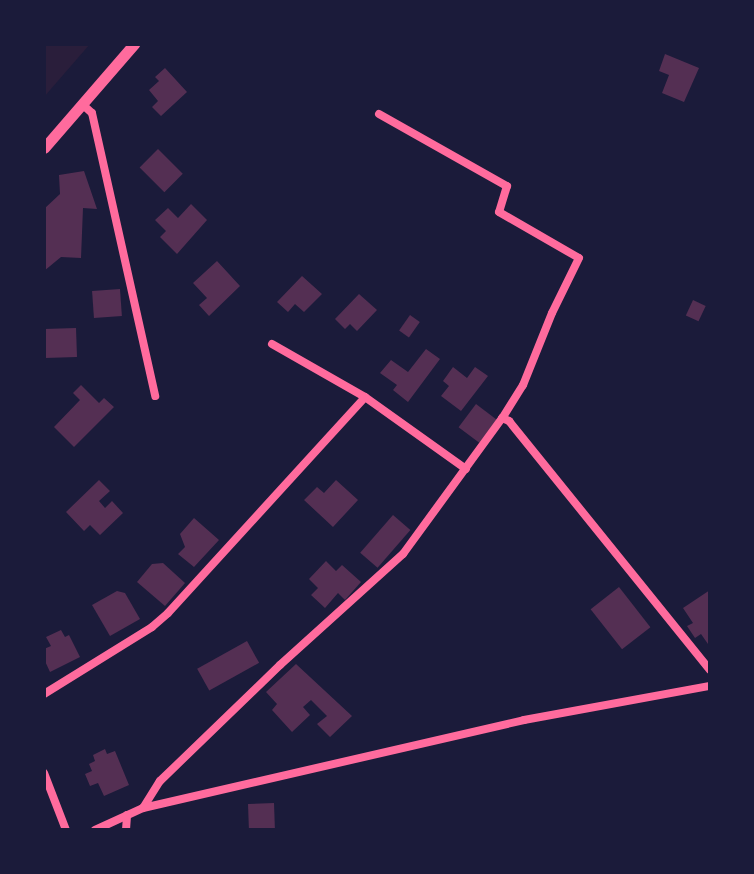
<!DOCTYPE html>
<html>
<head>
<meta charset="utf-8">
<style>
  body { margin:0 }
  #map { position:relative; width:754px; height:874px; overflow:hidden; background:#1b1b3a; font-family:"DM Sans",sans-serif }
  div>[style] { position:absolute }
  .green>* { inset:0; background:#2a1e3b }
  .building>* { inset:0; background:#542f53; transform-origin:0 0 }
  .minor>* { height:8px; margin:-4px; padding:0 4px; transform-origin:4px; border-radius:4px; background:#ff6b9d }
  .tertiary>* { height:11px; margin:-5.5px; padding:0 5.5px; transform-origin:5.5px; border-radius:5.5px; background:#ff6b9d }
  span { translate:-50% -50%; white-space:nowrap; text-align:center; line-height:1.15; -webkit-text-stroke:7px #1b1b3a; paint-order:stroke }
  .frame { position:absolute; inset:0; border:46px solid #1b1b3a; pointer-events:none }
</style>
</head>
<body>
<div id="map">
  <div class="green">
    <i style="clip-path:polygon(44px 44px,90px 44px,44px 97px)"></i>
  </div>
  <div class="building">
    <i style="clip-path:polygon(665px 54px,699px 68px,684px 102px,662px 93px,669px 75px,659px 71px)"></i>
    <i style="clip-path:polygon(165px 68px,187px 92px,161px 116px,152px 107px,158px 101px,149px 90px,159px 81px,155px 77px)"></i>
    <i style="left:158px;top:149px;width:35px;height:26px;rotate:45deg"></i>
    <i style="clip-path:polygon(84px 171px,97px 209px,83px 208px,81px 258px,61px 257px,44px 271px,44px 209px,60px 194px,59px 175px)"></i>
    <i style="clip-path:polygon(191px 204px,207px 220px,177px 254px,160px 237px,166px 231px,155px 220px,168px 208px,178px 218px)"></i>
    <i style="clip-path:polygon(217px 261px,240px 286px,209px 316px,199px 305px,207px 298px,193px 283px)"></i>
    <i style="clip-path:polygon(302px 276px,322px 294px,304px 312px,295px 304px,288px 312px,277px 302px)"></i>
    <i style="left:120px;top:289px;width:27px;height:28px;rotate:86deg"></i>
    <i style="clip-path:polygon(359px 294px,377px 310px,357px 331px,350px 324px,345px 329px,335px 319px)"></i>
    <i style="left:693px;top:300px;width:14px;height:17px;rotate:25deg"></i>
    <i style="left:410px;top:315px;width:12px;height:19px;rotate:35deg"></i>
    <i style="left:76px;top:328px;width:29px;height:32px;rotate:88deg"></i>
    <i style="clip-path:polygon(426px 349px,440px 359px,408px 402px,393px 390px,397px 385px,380px 373px,391px 360px,408px 372px)"></i>
    <i style="clip-path:polygon(453px 367px,467px 378px,475px 367px,488px 376px,461px 411px,441px 396px,449px 386px,443px 381px)"></i>
    <i style="clip-path:polygon(81px 385px,99px 403px,104px 398px,114px 407px,74px 447px,54px 427px,80px 400px,73px 393px)"></i>
    <i style="left:476px;top:404px;width:26px;height:29px;rotate:37deg"></i>
    <i style="clip-path:polygon(99px 480px,110px 491px,99px 501px,105px 508px,112px 501px,123px 513px,100px 535px,90px 525px,84px 531px,66px 512px)"></i>
    <i style="clip-path:polygon(336px 480px,358px 500px,333px 527px,304px 500px,317px 487px,324px 493px)"></i>
    <i style="left:393px;top:515px;width:23px;height:50px;rotate:41deg"></i>
    <i style="clip-path:polygon(194px 518px,219px 540px,194px 567px,178px 554px,185px 547px,180px 534px)"></i>
    <i style="clip-path:polygon(326px 561px,336px 571px,342px 565px,361px 582px,345px 600px,338px 593px,325px 608px,311px 595px,318px 588px,309px 579px)"></i>
    <i style="clip-path:polygon(163px 563px,185px 583px,165px 606px,137px 582px,152px 564px)"></i>
    <i style="left:619px;top:587px;width:51px;height:36px;rotate:52deg"></i>
    <i style="clip-path:polygon(710px 590px,710px 642px,708px 644px,701px 634px,695px 638px,687px 626px,693px 623px,683px 608px)"></i>
    <i style="clip-path:polygon(117px 591px,125px 593px,140px 619px,110px 636px,92px 605px)"></i>
    <i style="clip-path:polygon(61px 630px,65px 637px,69px 635px,80px 657px,50px 672px,44px 659px,44px 649px,51px 646px,46px 637px)"></i>
    <i style="left:247px;top:641px;width:25px;height:57px;rotate:61deg"></i>
    <i style="clip-path:polygon(296px 664px,352px 716px,330px 737px,317px 724px,327px 716px,311px 700px,303px 707px,310px 715px,292px 732px,272px 710px,277px 704px,266px 692px)"></i>
    <i style="clip-path:polygon(105px 749px,107px 754px,115px 751px,129px 785px,104px 796px,98px 783px,90px 786px,85px 774px,92px 771px,89px 764px,95px 761px,93px 755px)"></i>
    <i style="left:274px;top:803px;width:26px;height:26px;rotate:88deg"></i>
  </div>
  <div class="minor">
    <i style="left:82px;top:104px;width:13px;rotate:42deg"></i>
    <i style="left:92px;top:113px;width:290px;rotate:77.4deg"></i>
    <i style="left:379px;top:114px;width:147px;rotate:29.4deg"></i>
    <i style="left:507px;top:186px;width:27px;rotate:107deg"></i>
    <i style="left:499px;top:212px;width:92px;rotate:29.9deg"></i>
    <i style="left:579px;top:258px;width:61px;rotate:116.1deg"></i>
    <i style="left:552px;top:313px;width:78px;rotate:111.9deg"></i>
    <i style="left:523px;top:385px;width:39px;rotate:122deg"></i>
    <i style="left:272px;top:344px;width:107px;rotate:29.7deg"></i>
    <i style="left:365px;top:397px;width:124px;rotate:35.5deg"></i>
    <i style="left:44px;top:694px;width:127px;rotate:-31.8deg"></i>
    <i style="left:152px;top:627px;width:21px;rotate:-41deg"></i>
    <i style="left:168px;top:613px;width:292px;rotate:-47.6deg"></i>
    <i style="left:44px;top:773px;width:61px;rotate:68.9deg"></i>
    <i style="left:143px;top:808px;width:32px;rotate:-58deg"></i>
    <i style="left:160px;top:781px;width:167px;rotate:-44deg"></i>
    <i style="left:280px;top:665px;width:166px;rotate:-42.1deg"></i>
    <i style="left:403px;top:554px;width:168px;rotate:-53.9deg"></i>
    <i style="left:502px;top:418px;width:8px;rotate:23deg"></i>
    <i style="left:509px;top:421px;width:320px;rotate:51.1deg"></i>
    <i style="left:95px;top:830px;width:53px;rotate:-24.6deg"></i>
    <i style="left:143px;top:808px;width:391px;rotate:-13deg"></i>
    <i style="left:524px;top:720px;width:189px;rotate:-10.4deg"></i>
    <i style="left:126px;top:830px;width:15px;rotate:-86deg"></i>
  </div>
  <div class="tertiary">
    <i style="left:44px;top:148px;width:138px;rotate:-49.1deg"></i>
  </div>
  <div class="frame"></div>
</div>
</body>
</html>
